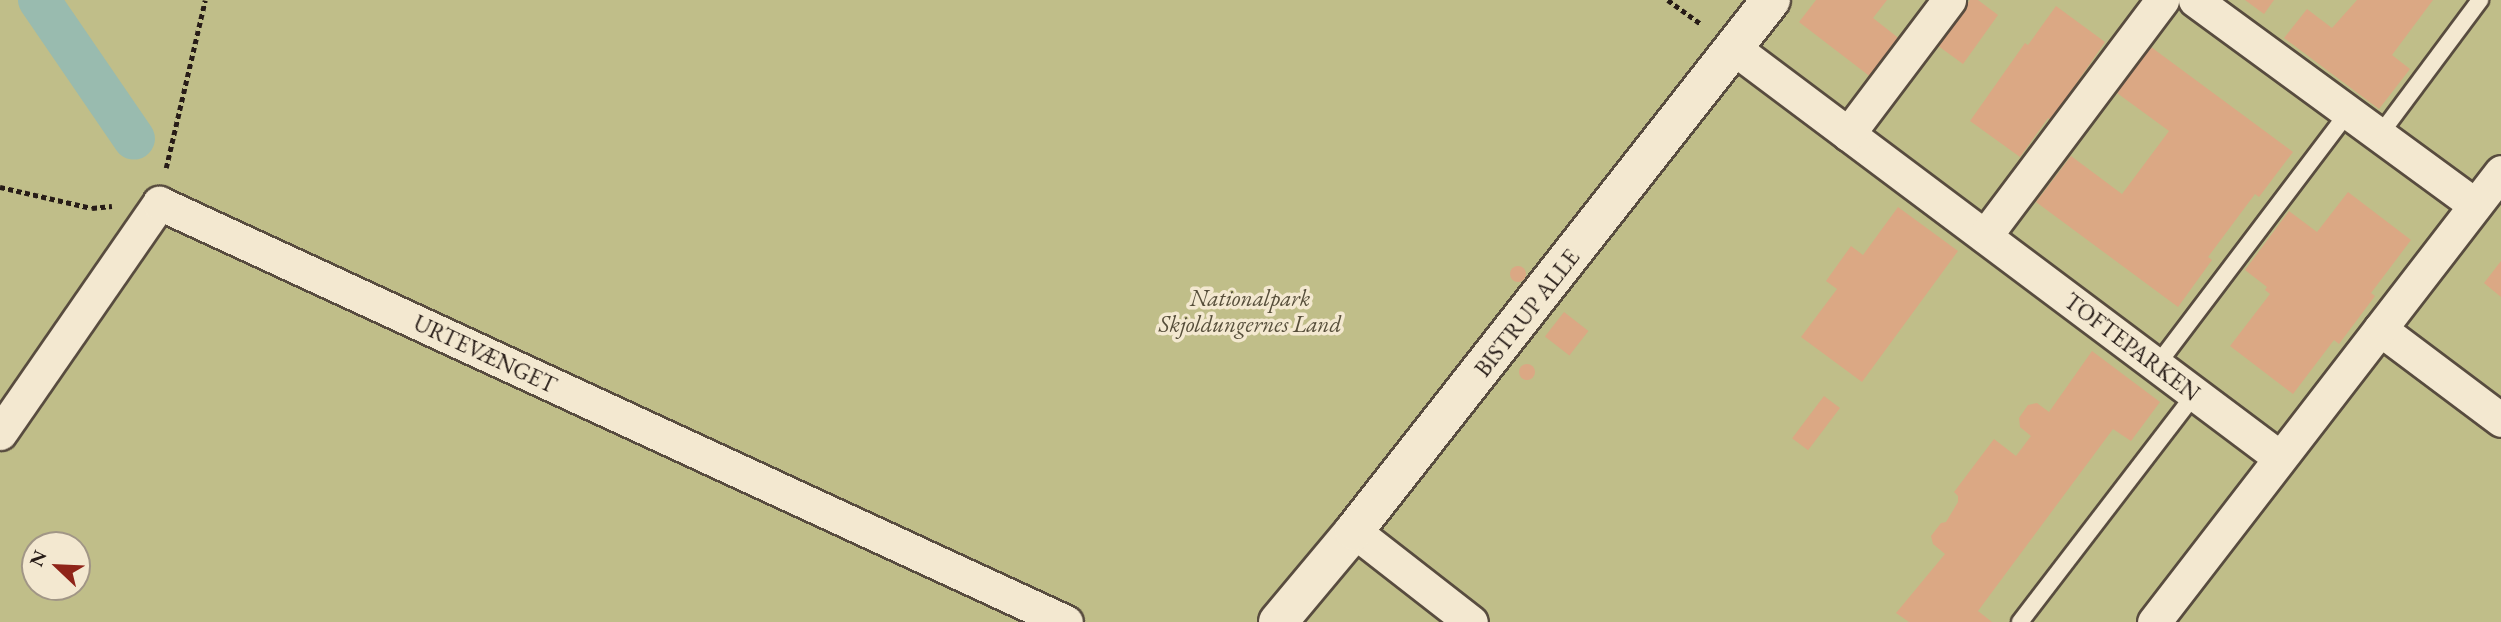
<!DOCTYPE html>
<html>
<head>
<meta charset="utf-8">
<style>
  body { margin:0 }
  #map { position:relative; width:2501px; height:622px; overflow:hidden; background:#eddbb7; font-family:"EB Garamond",serif }
  div>[style] { position:absolute }
  .green>* { inset:0; background:#c0be89 }
  .canal>* { height:42px; margin:-21px; padding:0 21px; transform-origin:21px; border-radius:21px; background:#99bbaf }
  .building>* { inset:0; background:#dba884; transform-origin:0 0 }
  .round { border-radius:50% }
  .path>* { height:4.5px; margin-top:-2.25px; transform-origin:0; background:repeating-linear-gradient(90deg,#271c17 0 5px,transparent 0 8.5px) }
  .roads { filter:drop-shadow(2px 0 #584c3f) drop-shadow(-2px 0 #584c3f) drop-shadow(0 2px #584c3f) drop-shadow(0 -2px #584c3f) }
  .service>* { height:16px; margin:-8px; padding:0 8px; transform-origin:8px; border-radius:8px; background:#f3e8d0 }
  .minor>* { height:33px; margin:-16.5px; padding:0 16.5px; transform-origin:16.5px; border-radius:16.5px; background:#f3e8d0 }
  .tertiary>* { height:38px; margin:-19px; padding:0 19px; transform-origin:19px; border-radius:19px; background:#f3e8d0 }
  span { translate:-50% -50%; white-space:nowrap; text-align:center; line-height:1.15; -webkit-text-stroke:7px #f3e8d0; paint-order:stroke }
  .park-label { font-size:23px; color:#554d39; font-style:italic }
  .street-label { font-size:23px; color:#271c17 }
  .north { position:absolute; left:21px; top:531px; width:70px; height:70px; box-sizing:border-box; background:#f3e8d0; border:2px solid #a19686; border-radius:50%; rotate:293deg; font-size:19px; font-weight:700; line-height:28px; text-align:center; color:#271c17 }
  .north::after { content:''; display:block; margin:auto; width:24px; height:32px; background:#8f2418; clip-path:polygon(50% 0,100% 100%,50% 72%,0 100%) }
</style>
</head>
<body>
<div id="map">
  <div class="green">
    <i style="clip-path:polygon(evenodd,0 0,2501px 0,2501px 622px,0 622px,0 0,35px 545px,77px 545px,77px 587px,35px 587px,35px 545px)"></i>
  </div>
  <div class="canal">
    <i style="left:39px;top:0;width:168px;rotate:55.6deg"></i>
  </div>
  <div class="building">
    <i style="clip-path:polygon(1816px 0,1887px 0,1873px 18px,1901px 40px,1872px 78px,1799px 22px)"></i>
    <i style="clip-path:polygon(1970px 0,1978px 0,1998px 15px,1963px 64px,1937px 45px)"></i>
    <i style="clip-path:polygon(2245px 0,2274px 0,2264px 14px)"></i>
    <i style="clip-path:polygon(2357px 0,2433px 0,2392px 55px,2410px 69px,2379px 109px,2284px 38px,2307px 9px,2332px 28px)"></i>
    <i style="clip-path:polygon(2056px 6px,2105px 42px,2051px 120px,2048px 118px,2020px 157px,1970px 121px,2025px 43px,2028px 45px)"></i>
    <i style="clip-path:polygon(2151px 47px,2293px 152px,2259px 197px,2255px 194px,2208px 257px,2212px 260px,2178px 307px,2036px 202px,2071px 156px,2122px 194px,2169px 131px,2117px 93px)"></i>
    <i style="clip-path:polygon(2348px 192px,2411px 240px,2371px 293px,2375px 296px,2339px 344px,2334px 340px,2293px 394px,2230px 346px,2270px 294px,2265px 290px,2267px 287px,2245px 270px,2289px 211px,2317px 232px)"></i>
    <i style="clip-path:polygon(1898px 207px,1958px 251px,1862px 382px,1801px 337px,1837px 289px,1826px 281px,1851px 246px,1863px 255px)"></i>
    <i style="clip-path:polygon(2501px 261px,2501px 297px,2484px 283px)"></i>
    <i class="round" style="left:1510px;top:266px;width:16px;height:16px"></i>
    <i style="left:1564px;top:312px;width:31px;height:31px;rotate:38deg"></i>
    <i style="clip-path:polygon(2092px 351px,2160px 402px,2131px 441px,2113px 429px,1978px 611px,1992px 622px,1909px 622px,1896px 613px,1945px 554px,1933px 544px,1931px 536px,1941px 523px,1946px 522px,1958px 502px,1958px 496px,1954px 492px,1994px 439px,2016px 456px,2031px 436px,2020px 427px,2019px 418px,2028px 405px,2037px 403px,2049px 412px)"></i>
    <i class="round" style="left:1519px;top:364px;width:16px;height:16px"></i>
    <i style="left:1824px;top:396px;width:20px;height:53px;rotate:37deg"></i>
  </div>
  <div class="path">
    <i style="left:1668px;top:0;width:41px;rotate:36deg"></i>
    <i style="left:166px;top:168px;width:172px;rotate:-76.9deg"></i>
    <i style="left:0;top:187px;width:94px;rotate:12.9deg"></i>
    <i style="left:92px;top:208px;width:20px;rotate:-6deg"></i>
  </div>
  <div class="roads">
    <div class="service">
      <i style="left:2378px;top:137px;width:171px;rotate:-53.3deg"></i>
      <i style="left:2157px;top:365px;width:315px;rotate:-52.9deg"></i>
      <i style="left:2020px;top:622px;width:287px;rotate:-52.5deg"></i>
    </div>
    <div class="minor">
      <i style="left:2195px;top:0;width:347px;rotate:36.2deg"></i>
      <i style="left:1735px;top:49px;width:680px;rotate:36.87deg"></i>
      <i style="left:1848px;top:134px;width:168px;rotate:-53deg"></i>
      <i style="left:1985px;top:236px;width:295px;rotate:-53.1deg"></i>
      <i style="left:2380px;top:329px;width:151px;rotate:36.9deg"></i>
      <i style="left:0;top:433px;width:280px;rotate:-55.3deg"></i>
      <i style="left:159px;top:203px;width:999px;rotate:24.8deg"></i>
      <i style="left:1354px;top:531px;width:148px;rotate:37.9deg"></i>
      <i style="left:2154px;top:622px;width:568px;rotate:-52.36deg"></i>
    </div>
    <div class="tertiary">
      <i style="left:1278px;top:622px;width:119px;rotate:-50.1deg"></i>
      <i style="left:1354px;top:531px;width:675px;rotate:-51.86deg"></i>
    </div>
  </div>
  <div class="park-label">
    <span style="left:1250px;top:311px">Nationalpark<br>Skjoldungernes Land</span>
  </div>
  <div class="street-label">
    <span style="left:1527px;top:313px;rotate:-52deg">BISTRUP ALLE</span>
    <span style="left:2132px;top:347px;rotate:37deg">TOFTEPARKEN</span>
    <span style="left:485px;top:354px;rotate:25deg">URTEVÆNGET</span>
  </div>
  <div class="north">N</div>
</div>
</body>
</html>
